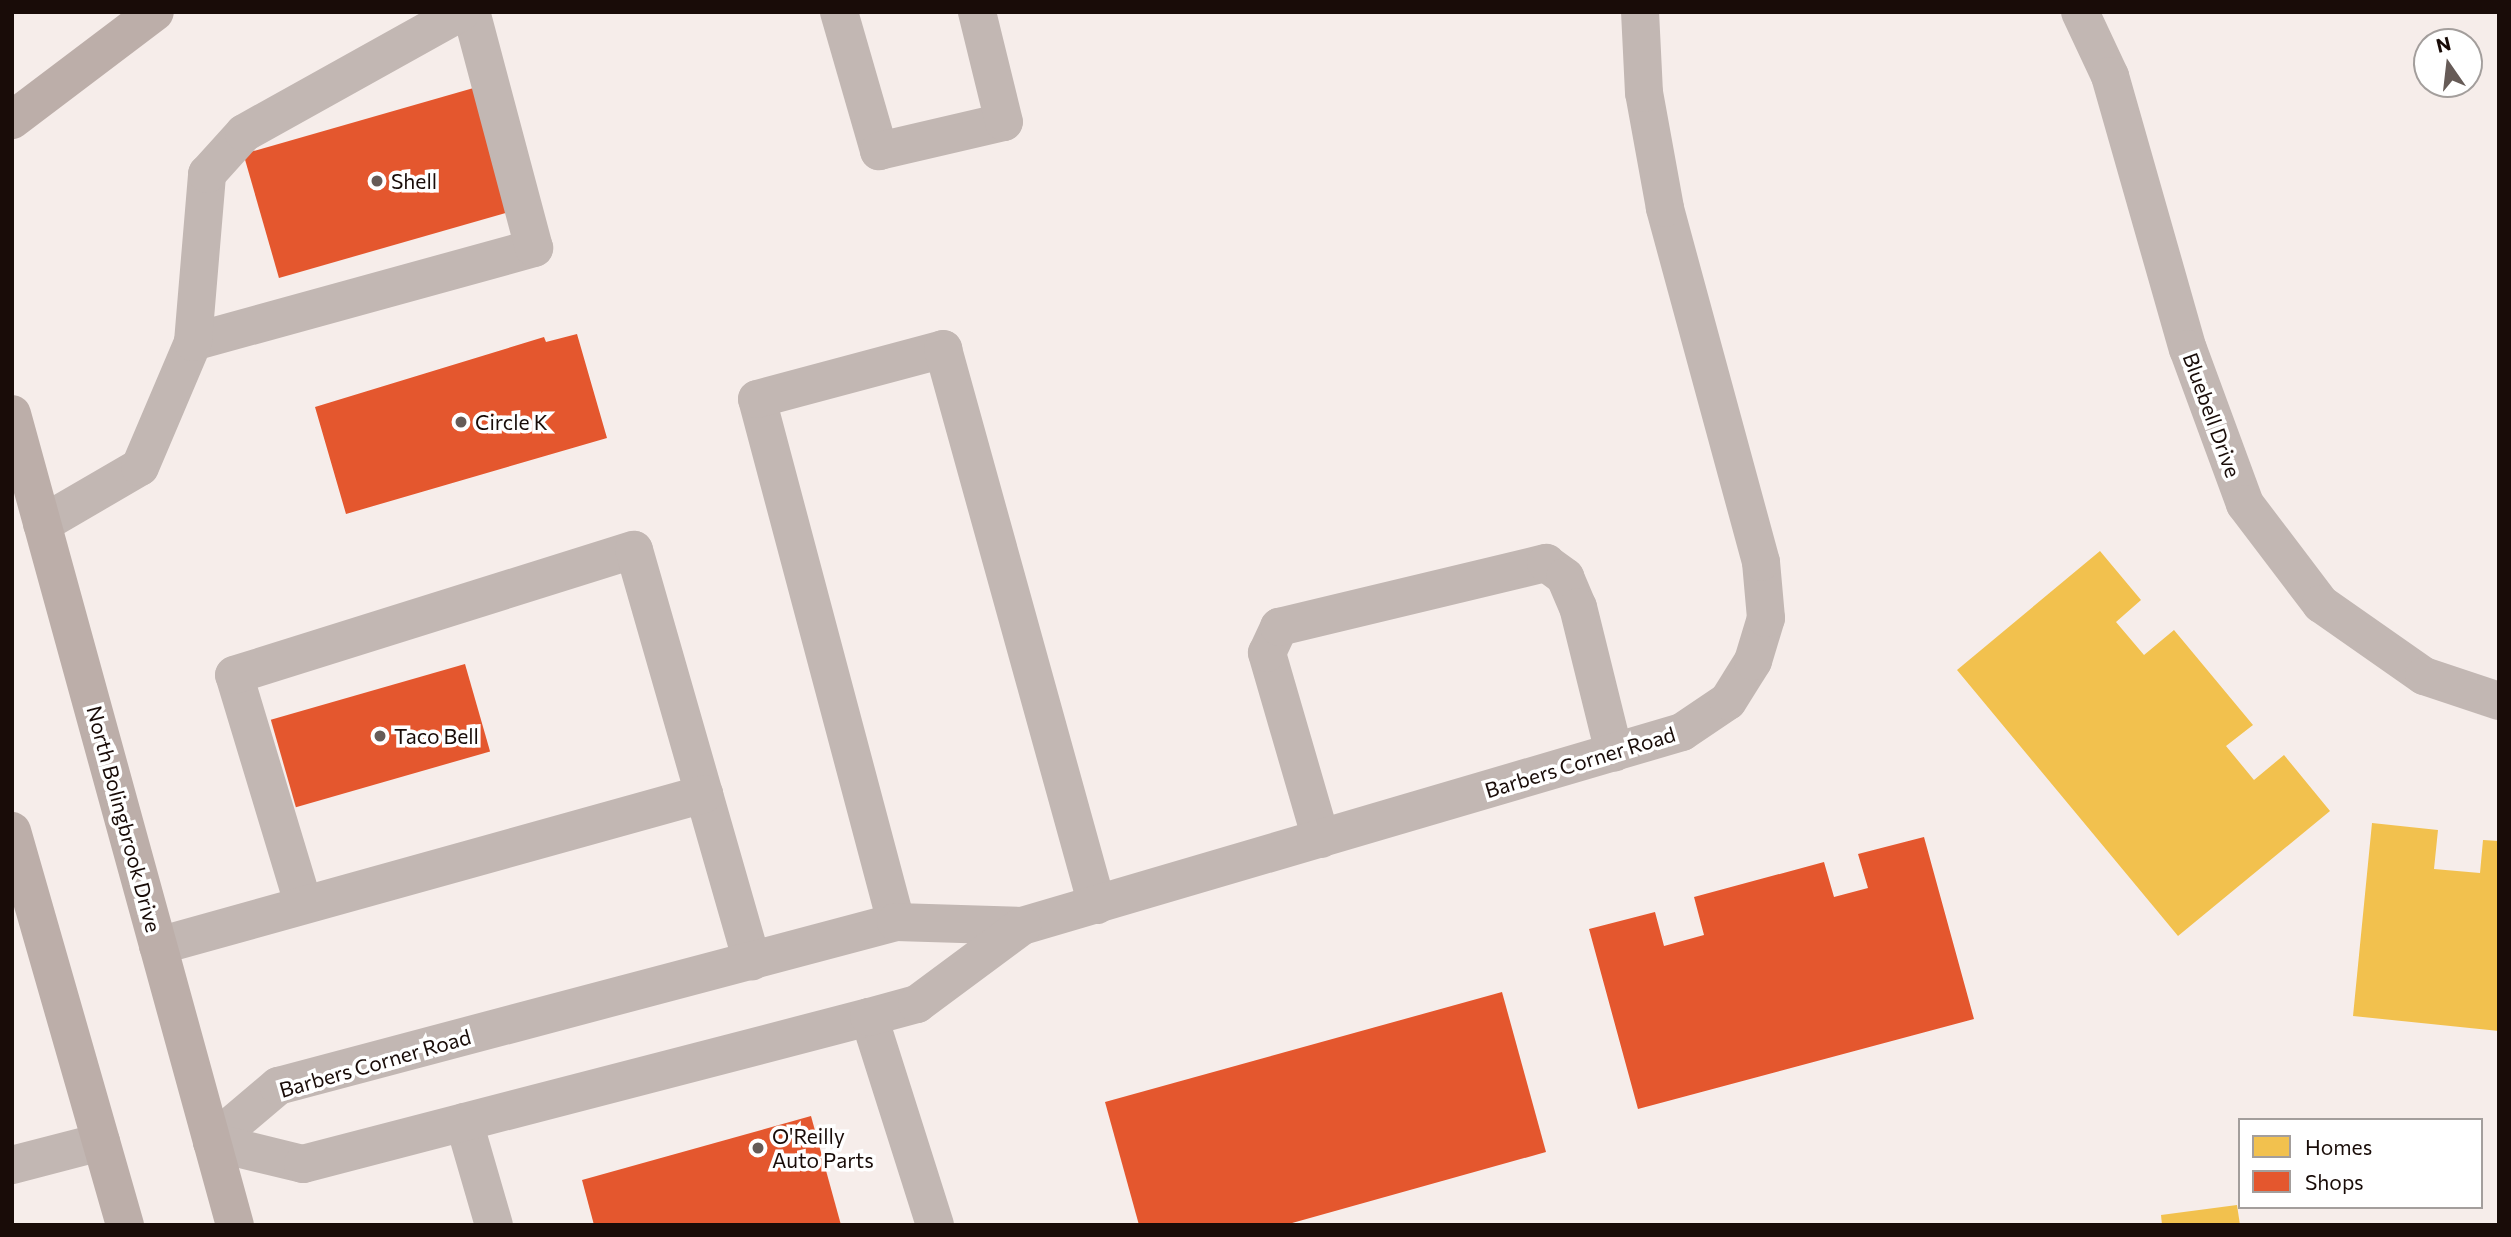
<!DOCTYPE html>
<html>
<head>
<meta charset="utf-8">
<style>
  body { margin:0 }
  #map { position:relative; width:2511px; height:1237px; overflow:hidden; background:#f6edea; font-family:Commissioner,sans-serif }
  div>[style] { position:absolute }
  .homes>* { inset:0; background:#f2c14e }
  .shops>* { inset:0; background:#e4572e; transform-origin:0 0 }
  .minor>* { height:38px; margin:-19px; padding:0 19px; transform-origin:19px; border-radius:19px; background:#c2b7b3 }
  .major>* { height:38px; margin:-19px; padding:0 19px; transform-origin:19px; border-radius:19px; background:#bcaea9 }
  .dots>* { width:19px; height:19px; translate:-50% -50%; box-sizing:border-box; border:4px solid #fff; border-radius:50% }
  span { translate:-50% -50%; white-space:nowrap; text-align:center; line-height:1.15; -webkit-text-stroke:7px #fff; paint-order:stroke }
  .poi-label { font-size:21px; color:#190c08 }
  .left { translate:0 -50%; text-align:left }
  .street-label { font-size:21px; color:#190c08 }
  .frame { position:absolute; inset:0; border:14px solid #190c08; pointer-events:none }
  .legend { position:absolute; left:2238px; top:1118px; width:245px; height:91px; box-sizing:border-box; background:#fff; border:2px solid #a39e9c; margin:0; padding:9px 12px; list-style:none; font-size:21px; color:#190c08 }
  .legend li { display:flex; align-items:center; gap:14px; height:35px }
  .legend b { width:35px; border:2px solid #a39e9c }
  .north { position:absolute; left:2413px; top:28px; width:70px; height:70px; box-sizing:border-box; background:#fff; border:2px solid #a39e9c; border-radius:50%; rotate:346deg; font-size:19px; font-weight:700; line-height:28px; text-align:center; color:#190c08 }
  .north::after { content:''; display:block; margin:auto; width:24px; height:32px; background:#665b57; clip-path:polygon(50% 0,100% 100%,50% 72%,0 100%) }
</style>
</head>
<body>
<div id="map">
  <div class="homes">
    <i style="clip-path:polygon(2100px 551px,2141px 600px,2116px 622px,2144px 655px,2174px 630px,2253px 725px,2226px 746px,2254px 780px,2284px 755px,2330px 811px,2178px 936px,1957px 670px)"></i>
    <i style="clip-path:polygon(2372px 823px,2438px 830px,2434px 869px,2480px 873px,2483px 840px,2499px 841px,2499px 1031px,2353px 1016px)"></i>
    <i style="clip-path:polygon(2237px 1205px,2240px 1225px,2162px 1225px,2161px 1215px)"></i>
  </div>
  <div class="shops">
    <i style="left:477px;top:87px;width:129px;height:243px;rotate:74deg"></i>
    <i style="clip-path:polygon(577px 334px,607px 438px,346px 514px,315px 407px,544px 337px,546px 342px)"></i>
    <i style="left:465px;top:664px;width:91px;height:202px;rotate:74deg"></i>
    <i style="clip-path:polygon(1924px 837px,1974px 1019px,1638px 1109px,1589px 929px,1655px 912px,1664px 946px,1704px 935px,1694px 897px,1824px 862px,1834px 897px,1868px 888px,1858px 854px)"></i>
    <i style="clip-path:polygon(1502px 992px,1546px 1152px,1285px 1225px,1139px 1225px,1105px 1102px)"></i>
    <i style="clip-path:polygon(811px 1116px,841px 1225px,594px 1225px,582px 1180px)"></i>
  </div>
  <div class="minor">
    <i style="left:839px;top:12px;width:145px;rotate:73.9deg"></i>
    <i style="left:879px;top:151px;width:128px;rotate:-13.1deg"></i>
    <i style="left:1004px;top:122px;width:113px;rotate:-103.8deg"></i>
    <i style="left:2080px;top:12px;width:71px;rotate:64.9deg"></i>
    <i style="left:2110px;top:76px;width:284px;rotate:74.1deg"></i>
    <i style="left:2188px;top:349px;width:165px;rotate:69.8deg"></i>
    <i style="left:2245px;top:504px;width:126px;rotate:52.8deg"></i>
    <i style="left:2321px;top:604px;width:126px;rotate:35deg"></i>
    <i style="left:2424px;top:676px;width:79px;rotate:18.4deg"></i>
    <i style="left:193px;top:342px;width:354px;rotate:-15.4deg"></i>
    <i style="left:534px;top:248px;width:244px;rotate:-104.9deg"></i>
    <i style="left:42px;top:524px;width:113px;rotate:-30.2deg"></i>
    <i style="left:140px;top:467px;width:136px;rotate:-67deg"></i>
    <i style="left:193px;top:342px;width:169px;rotate:-85.2deg"></i>
    <i style="left:207px;top:174px;width:55px;rotate:-47.9deg"></i>
    <i style="left:244px;top:133px;width:248px;rotate:-29.1deg"></i>
    <i style="left:1321px;top:839px;width:194px;rotate:-106.2deg"></i>
    <i style="left:1267px;top:653px;width:29px;rotate:-65deg"></i>
    <i style="left:1279px;top:627px;width:275px;rotate:-13.5deg"></i>
    <i style="left:1546px;top:563px;width:24px;rotate:36deg"></i>
    <i style="left:1565px;top:577px;width:33px;rotate:67deg"></i>
    <i style="left:1578px;top:607px;width:150px;rotate:76.1deg"></i>
    <i style="left:303px;top:903px;width:238px;rotate:-106.8deg"></i>
    <i style="left:234px;top:675px;width:419px;rotate:-17.4deg"></i>
    <i style="left:634px;top:550px;width:428px;rotate:74deg"></i>
    <i style="left:896px;top:922px;width:541px;rotate:-104.88deg"></i>
    <i style="left:757px;top:399px;width:193px;rotate:-15deg"></i>
    <i style="left:943px;top:349px;width:577px;rotate:74.52deg"></i>
    <i style="left:158px;top:946px;width:567px;rotate:-15.56deg"></i>
    <i style="left:869px;top:1017px;width:218px;rotate:72.4deg"></i>
    <i style="left:464px;top:1122px;width:107px;rotate:73.8deg"></i>
    <i style="left:212px;top:1142px;width:87px;rotate:-40.3deg"></i>
    <i style="left:278px;top:1086px;width:639px;rotate:-14.86deg"></i>
    <i style="left:896px;top:922px;width:126px;rotate:1.8deg"></i>
    <i style="left:1022px;top:926px;width:688px;rotate:-16.38deg"></i>
    <i style="left:1682px;top:732px;width:55px;rotate:-34deg"></i>
    <i style="left:1728px;top:701px;width:47px;rotate:-58deg"></i>
    <i style="left:1753px;top:661px;width:45px;rotate:-73.2deg"></i>
    <i style="left:1766px;top:618px;width:56px;rotate:-95.1deg"></i>
    <i style="left:1761px;top:562px;width:367px;rotate:-105.2deg"></i>
    <i style="left:1665px;top:208px;width:117px;rotate:-100.3deg"></i>
    <i style="left:1644px;top:93px;width:81px;rotate:-92.8deg"></i>
    <i style="left:212px;top:1142px;width:94px;rotate:13.6deg"></i>
    <i style="left:303px;top:1164px;width:585px;rotate:-14.56deg"></i>
    <i style="left:869px;top:1017px;width:50px;rotate:-15.2deg"></i>
    <i style="left:917px;top:1004px;width:131px;rotate:-36.6deg"></i>
    <i style="left:12px;top:1165px;width:92px;rotate:-14.5deg"></i>
  </div>
  <div class="major">
    <i style="left:12px;top:120px;width:179px;rotate:-37.1deg"></i>
    <i style="left:12px;top:414px;width:841px;rotate:74.63deg"></i>
    <i style="left:12px;top:831px;width:410px;rotate:74deg"></i>
  </div>
  <div class="dots">
    <i style="left:377px;top:181px;background:#665b57"></i>
    <i style="left:461px;top:422px;background:#665b57"></i>
    <i style="left:380px;top:736px;background:#665b57"></i>
    <i style="left:758px;top:1148px;background:#665b57"></i>
  </div>
  <div class="poi-label">
    <span class="left" style="left:391px;top:181px">Shell</span>
    <span class="left" style="left:475px;top:422px">Circle K</span>
    <span class="left" style="left:394px;top:736px">Taco Bell</span>
    <span class="left" style="left:772px;top:1148px">O'Reilly<br>Auto Parts</span>
  </div>
  <div class="street-label">
    <span style="left:2212px;top:415px;rotate:70deg">Bluebell Drive</span>
    <span style="left:1580px;top:762px;rotate:-17deg">Barbers Corner Road</span>
    <span style="left:124px;top:819px;rotate:75deg">North Bolingbrook Drive</span>
    <span style="left:375px;top:1063px;rotate:-16deg">Barbers Corner Road</span>
  </div>
  <div class="frame"></div>
  <ul class="legend">
  <li><b style="height:19px;background:#f2c14e"></b>Homes</li>
  <li><b style="height:19px;background:#e4572e"></b>Shops</li>
  </ul>
  <div class="north">N</div>
</div>
</body>
</html>
